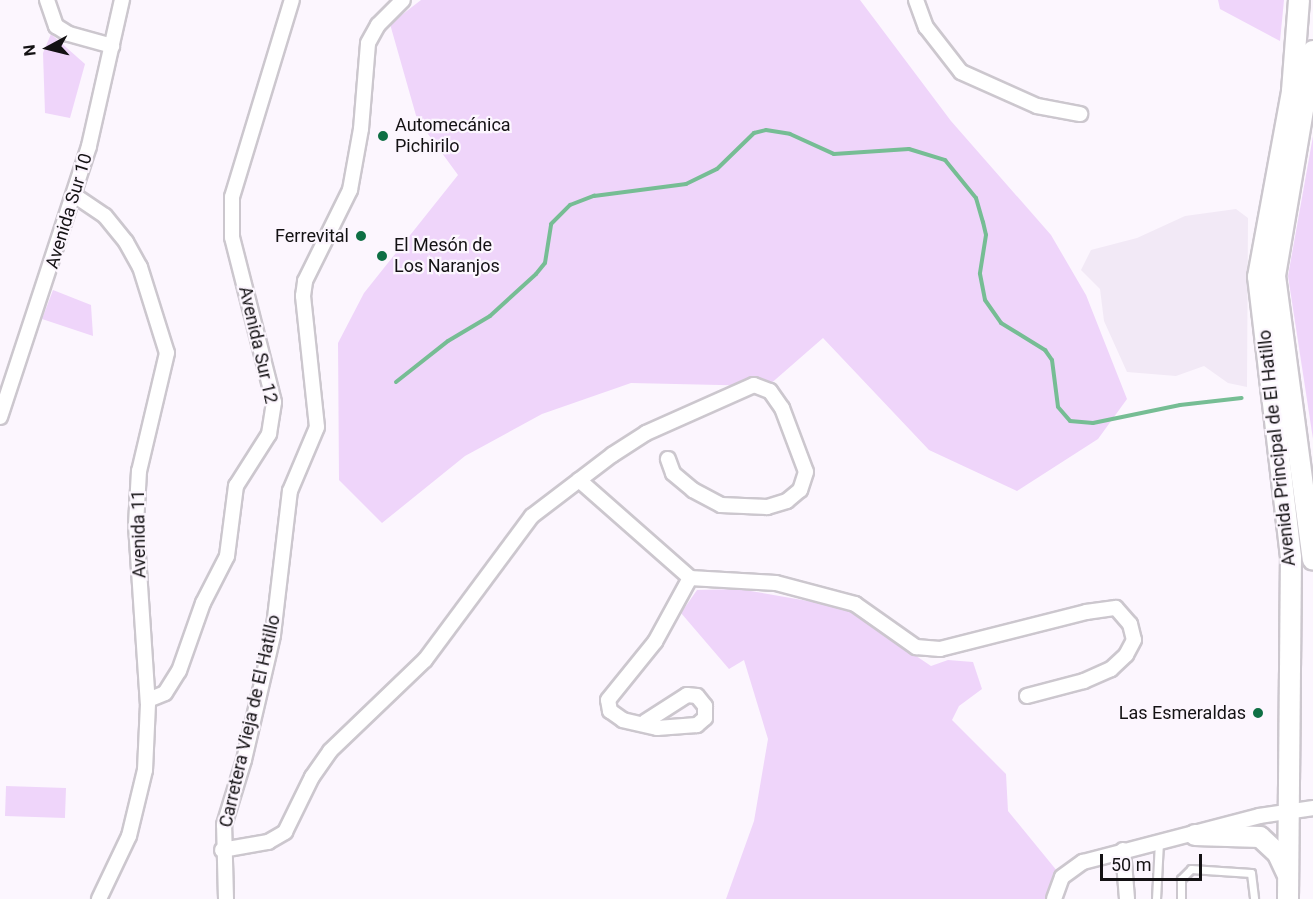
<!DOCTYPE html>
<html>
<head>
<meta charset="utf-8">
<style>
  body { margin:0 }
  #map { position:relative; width:1313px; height:899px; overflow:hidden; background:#fcf6fe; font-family:Roboto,sans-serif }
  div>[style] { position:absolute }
  .built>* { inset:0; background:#f2e9f6 }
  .green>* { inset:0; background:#efd5fa; transform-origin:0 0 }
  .stream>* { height:4px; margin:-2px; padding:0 2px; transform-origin:2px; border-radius:2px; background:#76bd94 }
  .roads { filter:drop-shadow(2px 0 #ccc7ce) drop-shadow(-2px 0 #ccc7ce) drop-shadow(0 2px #ccc7ce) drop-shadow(0 -2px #ccc7ce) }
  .service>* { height:7px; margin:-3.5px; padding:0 3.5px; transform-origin:3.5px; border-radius:3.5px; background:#fff }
  .minor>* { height:14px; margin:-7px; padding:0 7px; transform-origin:7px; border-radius:7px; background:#fff }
  .secondary>* { height:20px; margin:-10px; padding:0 10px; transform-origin:10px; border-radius:10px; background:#fff }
  .dots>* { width:16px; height:16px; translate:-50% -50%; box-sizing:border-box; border:3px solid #fcf6fe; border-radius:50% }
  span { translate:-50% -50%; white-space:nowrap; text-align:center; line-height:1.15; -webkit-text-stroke:4.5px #fcf6fe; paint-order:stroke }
  .poi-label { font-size:18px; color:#141214 }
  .left { translate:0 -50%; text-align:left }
  .right { translate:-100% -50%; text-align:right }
  .street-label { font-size:18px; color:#141214 }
  .north { position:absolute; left:18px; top:18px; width:60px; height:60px; -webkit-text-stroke:4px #fcf6fe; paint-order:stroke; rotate:263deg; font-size:16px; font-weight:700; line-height:24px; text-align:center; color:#141214 }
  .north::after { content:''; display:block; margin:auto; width:21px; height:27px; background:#141214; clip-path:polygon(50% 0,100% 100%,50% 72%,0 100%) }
  .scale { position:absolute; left:1100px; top:854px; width:102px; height:27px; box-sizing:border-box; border:3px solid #141214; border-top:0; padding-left:8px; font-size:18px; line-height:21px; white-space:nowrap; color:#141214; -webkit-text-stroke:4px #fcf6fe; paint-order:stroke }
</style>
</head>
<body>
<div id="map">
  <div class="built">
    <i style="clip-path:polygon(1236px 209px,1248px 218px,1247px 387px,1228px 383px,1204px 366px,1176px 376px,1127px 372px,1104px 321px,1100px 289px,1081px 270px,1091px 250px,1137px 238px,1185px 216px)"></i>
  </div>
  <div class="green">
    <i style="clip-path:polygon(421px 0,860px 0,951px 121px,1051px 235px,1086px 295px,1127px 399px,1098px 439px,1017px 491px,929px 450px,823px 338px,768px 386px,631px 383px,542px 414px,465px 456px,382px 523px,339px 480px,338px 343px,364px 293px,458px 175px,417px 119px,390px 24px)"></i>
    <i style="clip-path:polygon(1218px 0,1284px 0,1280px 41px,1220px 9px)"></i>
    <i style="clip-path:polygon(51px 34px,85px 64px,70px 118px,45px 113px,43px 53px)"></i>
    <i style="clip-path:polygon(1313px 136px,1313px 439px,1288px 276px)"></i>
    <i style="clip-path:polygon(53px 290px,91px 305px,93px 336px,42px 319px)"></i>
    <i style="clip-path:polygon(739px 589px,854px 609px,882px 633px,931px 666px,948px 660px,973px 662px,982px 689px,959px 706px,952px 720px,1006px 774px,1008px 811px,1062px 877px,1054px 899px,726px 899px,754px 821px,768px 739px,744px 660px,729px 669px,681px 613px,697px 590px)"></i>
    <i style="left:66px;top:788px;width:30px;height:60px;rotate:92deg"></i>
  </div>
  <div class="stream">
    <i style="left:396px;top:382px;width:66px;rotate:-38.3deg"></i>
    <i style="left:448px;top:341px;width:49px;rotate:-30.8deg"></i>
    <i style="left:490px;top:316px;width:62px;rotate:-42.4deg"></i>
    <i style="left:536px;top:274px;width:14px;rotate:-51deg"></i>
    <i style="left:545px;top:263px;width:39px;rotate:-81deg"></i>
    <i style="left:551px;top:224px;width:27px;rotate:-45deg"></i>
    <i style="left:570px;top:205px;width:26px;rotate:-21deg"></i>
    <i style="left:594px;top:196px;width:93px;rotate:-7.4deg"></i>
    <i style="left:686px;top:184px;width:34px;rotate:-26deg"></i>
    <i style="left:717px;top:169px;width:52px;rotate:-44.2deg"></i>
    <i style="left:754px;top:133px;width:12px;rotate:-14deg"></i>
    <i style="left:766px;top:130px;width:24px;rotate:9deg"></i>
    <i style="left:790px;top:134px;width:48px;rotate:24.4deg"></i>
    <i style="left:834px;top:154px;width:75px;rotate:-3.8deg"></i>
    <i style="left:909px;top:149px;width:38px;rotate:17deg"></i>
    <i style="left:945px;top:160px;width:49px;rotate:50.8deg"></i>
    <i style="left:976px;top:198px;width:25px;rotate:74deg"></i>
    <i style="left:983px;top:222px;width:13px;rotate:77deg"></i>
    <i style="left:986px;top:235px;width:39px;rotate:99deg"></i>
    <i style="left:980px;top:274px;width:26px;rotate:79deg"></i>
    <i style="left:985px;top:300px;width:28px;rotate:55deg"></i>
    <i style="left:1001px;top:323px;width:52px;rotate:31.5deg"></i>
    <i style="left:1045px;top:350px;width:12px;rotate:55deg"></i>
    <i style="left:1052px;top:360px;width:47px;rotate:82.7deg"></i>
    <i style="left:1058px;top:407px;width:18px;rotate:49deg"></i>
    <i style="left:1070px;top:421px;width:23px;rotate:5deg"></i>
    <i style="left:1093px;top:423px;width:89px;rotate:-11.7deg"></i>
    <i style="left:1180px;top:405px;width:62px;rotate:-6.4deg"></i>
  </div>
  <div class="roads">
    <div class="service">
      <i style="left:1156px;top:899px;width:57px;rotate:-87deg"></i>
      <i style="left:1181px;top:899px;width:20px;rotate:-90deg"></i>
      <i style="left:1181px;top:879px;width:14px;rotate:-45deg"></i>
      <i style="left:1191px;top:869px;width:60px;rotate:3.8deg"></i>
      <i style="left:1251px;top:873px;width:26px;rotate:83deg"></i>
    </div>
    <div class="minor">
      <i style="left:47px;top:0;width:28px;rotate:71deg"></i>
      <i style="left:56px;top:26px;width:15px;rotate:32deg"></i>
      <i style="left:69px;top:34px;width:45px;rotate:15.6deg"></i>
      <i style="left:916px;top:0;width:29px;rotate:70deg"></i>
      <i style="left:926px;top:27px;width:57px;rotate:52.1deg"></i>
      <i style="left:961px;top:72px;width:83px;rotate:24.1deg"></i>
      <i style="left:1037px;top:106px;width:44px;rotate:10.5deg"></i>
      <i style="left:74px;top:195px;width:37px;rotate:34deg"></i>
      <i style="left:105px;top:216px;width:33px;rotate:51deg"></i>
      <i style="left:126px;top:242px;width:29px;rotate:61deg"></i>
      <i style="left:140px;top:267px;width:90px;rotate:72.6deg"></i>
      <i style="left:167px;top:353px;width:121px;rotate:103.3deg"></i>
      <i style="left:139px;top:471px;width:54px;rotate:93.2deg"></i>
      <i style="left:136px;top:525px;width:179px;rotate:86.2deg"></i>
      <i style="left:148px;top:704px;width:66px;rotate:92.6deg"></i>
      <i style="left:145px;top:770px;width:68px;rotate:103.6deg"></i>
      <i style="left:129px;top:836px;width:70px;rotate:115.5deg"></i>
      <i style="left:0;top:417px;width:285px;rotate:-71.8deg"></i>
      <i style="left:89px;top:146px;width:150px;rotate:-77.3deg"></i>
      <i style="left:579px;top:480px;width:148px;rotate:41.4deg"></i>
      <i style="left:690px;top:578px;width:86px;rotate:3.3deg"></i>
      <i style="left:776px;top:583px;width:82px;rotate:14.9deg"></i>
      <i style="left:855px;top:604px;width:75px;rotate:35.2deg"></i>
      <i style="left:916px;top:647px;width:24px;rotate:5deg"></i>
      <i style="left:940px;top:649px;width:151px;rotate:-14.2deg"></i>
      <i style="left:1086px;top:612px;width:30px;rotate:-8deg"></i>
      <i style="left:1116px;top:608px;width:21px;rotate:49deg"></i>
      <i style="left:1130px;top:624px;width:16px;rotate:76deg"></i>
      <i style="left:1134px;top:640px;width:17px;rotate:118deg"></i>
      <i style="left:1126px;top:655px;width:21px;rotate:137deg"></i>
      <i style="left:1111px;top:669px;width:30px;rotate:156deg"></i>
      <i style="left:1084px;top:681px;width:59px;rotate:165.3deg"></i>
      <i style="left:148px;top:700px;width:18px;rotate:-22deg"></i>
      <i style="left:165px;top:693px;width:26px;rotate:-58deg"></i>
      <i style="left:179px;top:671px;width:72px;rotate:-70.6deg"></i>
      <i style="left:203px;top:603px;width:53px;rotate:-62.9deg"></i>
      <i style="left:227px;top:556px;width:71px;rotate:-82.7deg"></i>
      <i style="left:236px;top:486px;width:62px;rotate:-57.6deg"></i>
      <i style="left:269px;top:434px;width:32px;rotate:-81deg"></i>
      <i style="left:274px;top:402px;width:170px;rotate:-104.3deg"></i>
      <i style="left:232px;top:237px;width:40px;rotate:-90deg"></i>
      <i style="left:232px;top:197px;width:206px;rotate:-73.1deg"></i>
      <i style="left:645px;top:722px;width:50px;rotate:-32.7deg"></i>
      <i style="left:687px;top:695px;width:10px;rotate:6deg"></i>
      <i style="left:697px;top:696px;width:13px;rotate:51deg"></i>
      <i style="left:705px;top:706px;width:12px;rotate:90deg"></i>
      <i style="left:705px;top:718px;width:11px;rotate:139deg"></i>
      <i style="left:697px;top:725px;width:40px;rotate:175.7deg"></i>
      <i style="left:657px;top:728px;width:35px;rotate:-167deg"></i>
      <i style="left:623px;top:720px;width:16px;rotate:-145deg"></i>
      <i style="left:610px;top:711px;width:11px;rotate:-100deg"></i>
      <i style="left:608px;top:700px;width:75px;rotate:-51deg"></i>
      <i style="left:655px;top:642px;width:73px;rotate:-61.3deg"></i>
      <i style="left:222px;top:850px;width:47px;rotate:-9.9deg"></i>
      <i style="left:268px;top:842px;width:20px;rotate:-30deg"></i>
      <i style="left:285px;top:832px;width:61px;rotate:-63.9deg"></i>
      <i style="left:312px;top:777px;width:32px;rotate:-55deg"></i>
      <i style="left:330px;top:751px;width:132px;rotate:-43.8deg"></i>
      <i style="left:425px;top:660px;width:179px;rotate:-53.4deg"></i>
      <i style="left:532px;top:516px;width:101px;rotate:-37.3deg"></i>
      <i style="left:612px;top:455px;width:40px;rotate:-32.9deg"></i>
      <i style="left:646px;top:433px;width:118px;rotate:-24deg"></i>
      <i style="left:754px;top:385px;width:17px;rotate:21deg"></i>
      <i style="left:770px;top:391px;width:21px;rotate:55deg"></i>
      <i style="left:782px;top:408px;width:68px;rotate:69.4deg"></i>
      <i style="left:806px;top:472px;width:19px;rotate:108deg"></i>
      <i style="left:800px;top:490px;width:17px;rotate:140deg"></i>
      <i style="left:787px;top:501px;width:21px;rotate:163deg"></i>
      <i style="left:767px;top:507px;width:46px;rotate:-177.5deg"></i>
      <i style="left:721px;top:505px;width:32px;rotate:-152deg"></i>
      <i style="left:693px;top:490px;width:26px;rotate:-140deg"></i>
      <i style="left:673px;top:473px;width:15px;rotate:-110deg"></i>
      <i style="left:1123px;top:850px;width:49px;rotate:85.3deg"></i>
      <i style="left:226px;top:899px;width:74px;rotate:-91.5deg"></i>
      <i style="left:224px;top:825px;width:68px;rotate:-72.9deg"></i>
      <i style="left:244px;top:760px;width:128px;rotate:-76.9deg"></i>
      <i style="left:273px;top:635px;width:145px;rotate:-83.3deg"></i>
      <i style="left:290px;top:491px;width:69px;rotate:-67.1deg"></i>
      <i style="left:317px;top:427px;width:132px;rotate:-96.1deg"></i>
      <i style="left:303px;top:296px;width:15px;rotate:-82deg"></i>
      <i style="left:305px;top:281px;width:102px;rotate:-63.7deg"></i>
      <i style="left:350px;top:190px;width:62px;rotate:-79.8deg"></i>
      <i style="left:361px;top:129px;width:86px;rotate:-85.3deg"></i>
      <i style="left:368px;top:43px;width:21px;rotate:-61deg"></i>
      <i style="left:378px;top:25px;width:35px;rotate:-45deg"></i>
      <i style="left:1054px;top:899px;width:23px;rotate:-70deg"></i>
      <i style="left:1062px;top:877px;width:26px;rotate:-36deg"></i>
      <i style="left:1083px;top:862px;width:182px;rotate:-14.6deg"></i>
      <i style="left:1259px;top:816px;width:55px;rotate:-8.4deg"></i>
    </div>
    <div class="secondary">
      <i style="left:1313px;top:51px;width:228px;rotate:99.6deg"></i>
      <i style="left:1275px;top:276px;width:286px;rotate:82.4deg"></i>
      <i style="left:1195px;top:835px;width:65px;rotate:1.8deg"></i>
      <i style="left:1260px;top:837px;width:25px;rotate:43deg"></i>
      <i style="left:1278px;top:854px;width:21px;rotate:65deg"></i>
      <i style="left:1288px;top:899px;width:342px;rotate:-89.5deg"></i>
      <i style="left:1291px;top:557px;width:282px;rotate:-96.7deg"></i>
      <i style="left:1258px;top:277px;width:189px;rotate:-79.6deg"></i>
      <i style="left:1292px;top:91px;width:91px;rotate:-85.6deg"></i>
    </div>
  </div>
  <div class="dots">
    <i style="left:383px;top:136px;background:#0e6f44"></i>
    <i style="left:361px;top:236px;background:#0e6f44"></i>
    <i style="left:382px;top:256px;background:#0e6f44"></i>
    <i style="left:1258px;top:713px;background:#0e6f44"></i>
  </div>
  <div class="poi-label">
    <span class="left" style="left:395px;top:136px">Automecánica<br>Pichirilo</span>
    <span class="right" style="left:349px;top:236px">Ferrevital</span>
    <span class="left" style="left:394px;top:256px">El Mesón de<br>Los Naranjos</span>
    <span class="right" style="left:1246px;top:713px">Las Esmeraldas</span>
  </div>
  <div class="street-label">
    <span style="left:69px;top:211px;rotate:-73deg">Avenida Sur 10</span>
    <span style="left:258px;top:345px;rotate:77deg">Avenida Sur 12</span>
    <span style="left:1277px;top:448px;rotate:-96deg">Avenida Principal de El Hatillo</span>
    <span style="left:139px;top:534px;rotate:-91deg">Avenida 11</span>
    <span style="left:250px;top:721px;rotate:-77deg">Carretera Vieja de El Hatillo</span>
  </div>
  <div class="north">N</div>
  <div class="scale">50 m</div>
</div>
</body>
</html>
